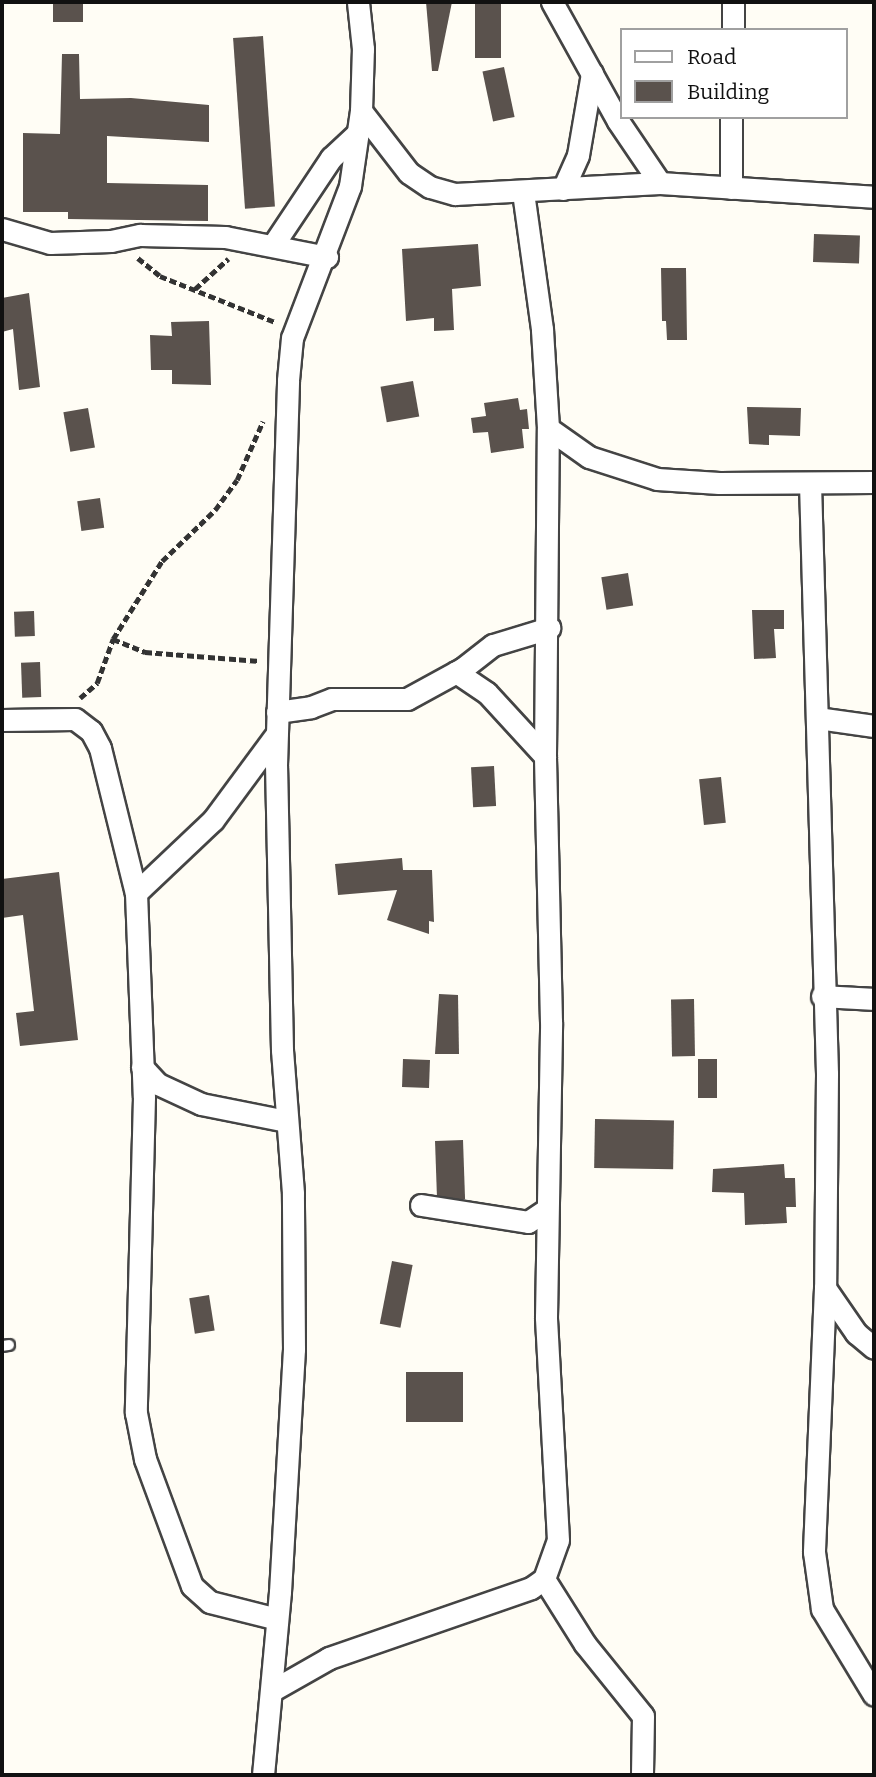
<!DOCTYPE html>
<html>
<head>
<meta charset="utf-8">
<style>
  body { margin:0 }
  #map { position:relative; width:876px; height:1777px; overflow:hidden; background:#fffdf5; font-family:Bitter,serif }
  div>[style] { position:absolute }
  .building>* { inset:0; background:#5a524d; transform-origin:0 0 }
  .path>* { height:4.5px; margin-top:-2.25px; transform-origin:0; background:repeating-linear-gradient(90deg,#333 0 7px,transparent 0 10.5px) }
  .roads { filter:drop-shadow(2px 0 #444) drop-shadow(-2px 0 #444) drop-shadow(0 2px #444) drop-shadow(0 -2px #444) }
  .lane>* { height:10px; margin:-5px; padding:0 5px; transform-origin:5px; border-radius:5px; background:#fff }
  .street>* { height:21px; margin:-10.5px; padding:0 10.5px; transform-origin:10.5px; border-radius:10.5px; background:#fff }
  span { translate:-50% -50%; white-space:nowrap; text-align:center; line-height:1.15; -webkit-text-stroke:7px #fff; paint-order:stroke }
  .frame { position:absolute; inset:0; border:4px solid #111; pointer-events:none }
  .legend { position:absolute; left:620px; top:28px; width:228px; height:91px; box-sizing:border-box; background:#fff; border:2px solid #a0a0a0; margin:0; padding:9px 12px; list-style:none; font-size:21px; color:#111 }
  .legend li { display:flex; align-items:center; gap:14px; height:35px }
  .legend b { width:35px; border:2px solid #a0a0a0 }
</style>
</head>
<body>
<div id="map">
  <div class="building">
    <i style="left:53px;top:2px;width:30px;height:20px"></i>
    <i style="clip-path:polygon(426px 2px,452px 2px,438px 71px,432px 71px)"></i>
    <i style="left:475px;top:2px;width:26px;height:56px"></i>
    <i style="left:263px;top:36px;width:171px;height:30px;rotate:86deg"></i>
    <i style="clip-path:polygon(62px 54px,79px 54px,80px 99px,131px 98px,209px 105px,209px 142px,107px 136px,107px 183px,208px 185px,208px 221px,68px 219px,68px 212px,23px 212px,23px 133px,60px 134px)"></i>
    <i style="left:504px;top:67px;width:51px;height:22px;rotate:78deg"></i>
    <i style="left:814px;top:234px;width:46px;height:28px;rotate:2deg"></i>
    <i style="clip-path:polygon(478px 244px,481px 286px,452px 289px,454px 330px,434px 331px,434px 318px,406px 321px,402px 249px)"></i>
    <i style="clip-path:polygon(661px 268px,686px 268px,687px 340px,667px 340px,666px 321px,662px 321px)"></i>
    <i style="clip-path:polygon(29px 293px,40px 387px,19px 390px,13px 329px,2px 332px,2px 298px)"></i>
    <i style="clip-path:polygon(209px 321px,211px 385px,172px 384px,172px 370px,151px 370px,150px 335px,172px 336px,171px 322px)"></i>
    <i style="left:413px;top:381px;width:36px;height:33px;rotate:80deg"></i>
    <i style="clip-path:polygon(518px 398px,520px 410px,527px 409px,529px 429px,522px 429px,524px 448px,491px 453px,488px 432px,473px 433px,471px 418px,486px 416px,484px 403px)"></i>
    <i style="clip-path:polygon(747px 407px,801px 408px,800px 436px,769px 435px,769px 445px,749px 444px)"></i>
    <i style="left:88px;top:408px;width:40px;height:25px;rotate:80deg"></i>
    <i style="left:100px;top:498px;width:30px;height:23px;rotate:82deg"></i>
    <i style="left:628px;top:573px;width:33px;height:27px;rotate:81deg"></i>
    <i style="clip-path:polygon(752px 610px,784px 610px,784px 629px,774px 629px,776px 658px,754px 659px)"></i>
    <i style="left:34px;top:611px;width:25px;height:20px;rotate:88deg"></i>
    <i style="left:40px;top:662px;width:35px;height:19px;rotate:88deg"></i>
    <i style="left:494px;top:766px;width:40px;height:23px;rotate:87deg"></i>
    <i style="left:721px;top:777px;width:46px;height:22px;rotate:84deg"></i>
    <i style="clip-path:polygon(402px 858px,403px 870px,432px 870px,434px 922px,429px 921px,429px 934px,387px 920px,397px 890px,338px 895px,335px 864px)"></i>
    <i style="clip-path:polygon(59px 872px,78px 1040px,20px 1046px,16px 1013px,34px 1011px,23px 915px,2px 918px,2px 879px)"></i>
    <i style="clip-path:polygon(439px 994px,458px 995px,459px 1054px,435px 1054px)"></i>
    <i style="left:694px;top:999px;width:57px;height:23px;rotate:89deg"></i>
    <i style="left:403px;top:1059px;width:27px;height:28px;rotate:2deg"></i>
    <i style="left:717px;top:1059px;width:39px;height:19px;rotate:90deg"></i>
    <i style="left:595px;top:1119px;width:79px;height:49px;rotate:1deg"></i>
    <i style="left:463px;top:1140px;width:59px;height:28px;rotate:88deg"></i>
    <i style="clip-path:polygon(784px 1164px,785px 1178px,795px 1178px,796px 1207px,786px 1207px,787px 1223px,745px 1225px,744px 1193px,712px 1192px,713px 1169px)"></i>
    <i style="left:392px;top:1261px;width:21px;height:64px;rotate:11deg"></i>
    <i style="left:209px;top:1295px;width:36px;height:20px;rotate:81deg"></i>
    <i style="left:406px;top:1372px;width:57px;height:50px"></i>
  </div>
  <div class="path">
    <i style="left:138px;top:258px;width:28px;rotate:39deg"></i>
    <i style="left:160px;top:276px;width:124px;rotate:21.8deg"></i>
    <i style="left:195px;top:289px;width:45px;rotate:-42.3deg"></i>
    <i style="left:113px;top:639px;width:35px;rotate:22deg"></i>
    <i style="left:145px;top:652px;width:115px;rotate:4.5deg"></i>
    <i style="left:80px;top:698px;width:23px;rotate:-41deg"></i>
    <i style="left:97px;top:683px;width:47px;rotate:-70deg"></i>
    <i style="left:113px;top:639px;width:92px;rotate:-57.9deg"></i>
    <i style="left:162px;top:561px;width:74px;rotate:-43.9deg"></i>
    <i style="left:215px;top:510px;width:37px;rotate:-54deg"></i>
    <i style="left:237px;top:480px;width:64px;rotate:-66.2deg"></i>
  </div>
  <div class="roads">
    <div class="lane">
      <i style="left:2px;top:1346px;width:7px;rotate:-8deg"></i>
    </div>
    <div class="street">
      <i style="left:552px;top:2px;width:136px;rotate:61deg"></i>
      <i style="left:618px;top:121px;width:75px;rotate:55.9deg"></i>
      <i style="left:733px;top:2px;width:28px;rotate:90deg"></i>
      <i style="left:361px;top:111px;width:78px;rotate:52.3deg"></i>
      <i style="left:409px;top:173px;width:25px;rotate:34deg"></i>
      <i style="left:430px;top:187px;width:26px;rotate:16deg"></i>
      <i style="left:455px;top:194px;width:205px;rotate:-3.1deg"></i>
      <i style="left:660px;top:183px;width:214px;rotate:3.7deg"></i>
      <i style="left:731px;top:188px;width:71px;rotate:-90deg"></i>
      <i style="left:563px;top:189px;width:37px;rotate:-66deg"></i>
      <i style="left:578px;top:155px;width:83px;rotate:-80.3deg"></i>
      <i style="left:2px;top:229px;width:50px;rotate:16.3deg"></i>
      <i style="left:50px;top:243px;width:61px;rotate:-1.9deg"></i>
      <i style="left:111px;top:241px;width:30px;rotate:-12deg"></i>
      <i style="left:140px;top:235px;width:85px;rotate:1.3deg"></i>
      <i style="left:225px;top:237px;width:104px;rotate:11.1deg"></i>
      <i style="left:273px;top:245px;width:105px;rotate:-56.3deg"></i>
      <i style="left:331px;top:158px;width:33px;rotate:-43deg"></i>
      <i style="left:548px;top:428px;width:50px;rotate:35.3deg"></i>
      <i style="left:589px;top:457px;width:71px;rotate:17.9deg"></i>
      <i style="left:657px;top:479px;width:62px;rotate:3.7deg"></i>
      <i style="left:719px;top:483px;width:155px;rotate:-0.4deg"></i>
      <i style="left:810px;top:483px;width:591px;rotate:88.35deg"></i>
      <i style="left:827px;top:1074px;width:214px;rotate:90.5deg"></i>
      <i style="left:825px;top:1288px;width:264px;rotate:92.4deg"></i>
      <i style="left:814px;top:1552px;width:58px;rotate:82deg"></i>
      <i style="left:822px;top:1609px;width:100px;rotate:58.8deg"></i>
      <i style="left:456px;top:672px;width:37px;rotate:34deg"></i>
      <i style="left:487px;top:693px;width:86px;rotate:47.4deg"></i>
      <i style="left:277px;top:712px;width:34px;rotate:-8deg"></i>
      <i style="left:311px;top:707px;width:22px;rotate:-21deg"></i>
      <i style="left:332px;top:699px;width:75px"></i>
      <i style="left:407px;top:699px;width:63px;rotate:-28.6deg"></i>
      <i style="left:462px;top:669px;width:39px;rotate:-38deg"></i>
      <i style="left:493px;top:645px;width:59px;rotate:-16.9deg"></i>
      <i style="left:818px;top:718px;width:57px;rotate:8.1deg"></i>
      <i style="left:2px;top:720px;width:73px;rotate:-0.8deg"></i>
      <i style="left:75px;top:719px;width:20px;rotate:37deg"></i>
      <i style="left:91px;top:731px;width:19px;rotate:62deg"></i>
      <i style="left:100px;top:748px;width:149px;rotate:76.1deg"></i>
      <i style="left:136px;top:893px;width:204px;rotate:87.8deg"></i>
      <i style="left:144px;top:1097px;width:316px;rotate:91.5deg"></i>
      <i style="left:136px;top:1413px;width:47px;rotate:78.9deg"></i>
      <i style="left:145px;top:1459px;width:135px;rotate:69.7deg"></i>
      <i style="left:192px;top:1586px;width:24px;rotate:42deg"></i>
      <i style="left:210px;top:1602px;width:69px;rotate:14.2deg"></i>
      <i style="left:136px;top:893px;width:106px;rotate:-43.5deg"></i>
      <i style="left:213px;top:820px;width:106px;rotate:-53.5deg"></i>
      <i style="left:822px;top:996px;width:52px;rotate:3.3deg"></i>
      <i style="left:142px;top:1067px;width:23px;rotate:47deg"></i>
      <i style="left:158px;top:1084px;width:47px;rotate:24.9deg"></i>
      <i style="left:201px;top:1104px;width:87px;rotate:11.3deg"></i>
      <i style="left:421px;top:1205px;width:108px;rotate:9deg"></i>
      <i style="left:528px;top:1222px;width:23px;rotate:-34deg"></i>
      <i style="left:825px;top:1288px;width:55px;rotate:55.4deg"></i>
      <i style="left:856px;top:1333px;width:23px;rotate:40deg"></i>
      <i style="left:544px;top:1579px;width:77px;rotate:57.8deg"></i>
      <i style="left:585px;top:1644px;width:92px;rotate:51.1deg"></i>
      <i style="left:643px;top:1716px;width:59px;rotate:91deg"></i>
      <i style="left:273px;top:1690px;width:64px;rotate:-29.7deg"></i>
      <i style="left:329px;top:1658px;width:214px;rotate:-19.1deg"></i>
      <i style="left:531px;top:1588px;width:16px;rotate:-35deg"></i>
      <i style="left:544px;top:1579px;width:41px;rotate:-70.3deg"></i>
      <i style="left:558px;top:1540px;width:223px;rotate:-93.1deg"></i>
      <i style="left:546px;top:1317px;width:295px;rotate:-89deg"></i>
      <i style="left:551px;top:1022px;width:266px;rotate:-91.3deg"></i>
      <i style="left:545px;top:756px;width:328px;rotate:-89.5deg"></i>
      <i style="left:548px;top:428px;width:99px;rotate:-93.5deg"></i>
      <i style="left:542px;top:329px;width:138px;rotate:-97.9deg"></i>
      <i style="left:263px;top:1775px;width:184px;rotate:-84.7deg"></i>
      <i style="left:280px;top:1592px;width:243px;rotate:-86.7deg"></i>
      <i style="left:294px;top:1349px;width:156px;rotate:-90.4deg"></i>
      <i style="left:293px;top:1193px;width:143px;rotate:-94.4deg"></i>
      <i style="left:282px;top:1050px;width:285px;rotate:-91.2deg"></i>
      <i style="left:276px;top:765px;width:385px;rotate:-88.2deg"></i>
      <i style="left:288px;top:380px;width:42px;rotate:-84.6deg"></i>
      <i style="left:292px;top:338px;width:163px;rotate:-69.1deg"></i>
      <i style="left:350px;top:186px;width:76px;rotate:-81.7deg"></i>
      <i style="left:361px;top:111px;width:62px;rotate:-88.2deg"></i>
      <i style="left:363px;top:49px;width:47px;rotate:-96.1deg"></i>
    </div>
  </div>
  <div class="frame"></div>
  <ul class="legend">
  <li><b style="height:9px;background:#fff"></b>Road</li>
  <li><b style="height:19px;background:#5a524d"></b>Building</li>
  </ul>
</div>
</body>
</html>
